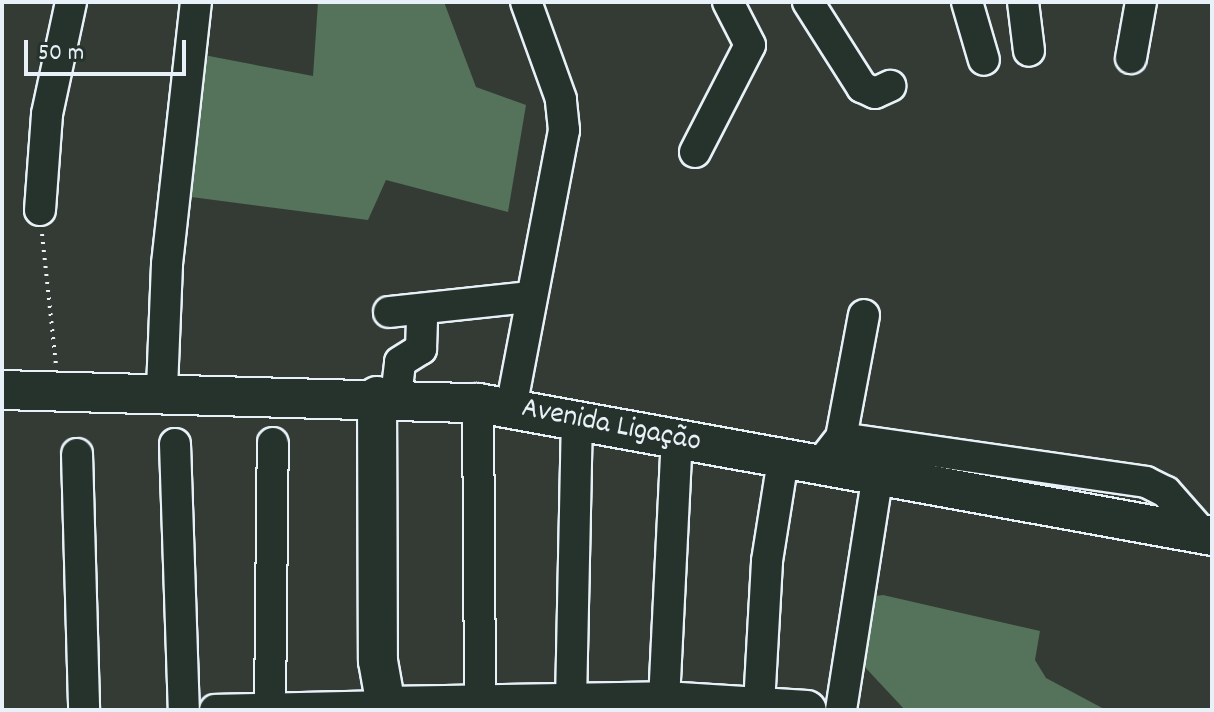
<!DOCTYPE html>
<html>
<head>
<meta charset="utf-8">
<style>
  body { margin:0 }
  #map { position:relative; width:1214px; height:712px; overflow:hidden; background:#333b34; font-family:Dekko,sans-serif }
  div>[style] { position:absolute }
  .green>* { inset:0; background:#55725a }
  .path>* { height:4px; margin-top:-2px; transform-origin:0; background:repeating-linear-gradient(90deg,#e8f1f8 0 2px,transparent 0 8px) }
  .roads { filter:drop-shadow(2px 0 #e8f1f8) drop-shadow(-2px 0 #e8f1f8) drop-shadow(0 2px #e8f1f8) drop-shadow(0 -2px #e8f1f8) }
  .minor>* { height:30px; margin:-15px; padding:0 15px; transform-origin:15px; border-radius:15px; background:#26332d }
  .major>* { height:38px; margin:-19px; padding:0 19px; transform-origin:19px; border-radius:19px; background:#26332d }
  span { translate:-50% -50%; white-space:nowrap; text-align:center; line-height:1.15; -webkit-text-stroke:6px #26332d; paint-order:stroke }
  .street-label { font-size:30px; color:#e8f1f8 }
  .frame { position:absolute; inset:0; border:4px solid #e8f1f8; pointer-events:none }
  .scale { position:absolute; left:24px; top:40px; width:162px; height:36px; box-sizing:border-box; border:4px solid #e8f1f8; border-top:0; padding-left:10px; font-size:24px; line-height:28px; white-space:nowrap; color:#e8f1f8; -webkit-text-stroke:6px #26332d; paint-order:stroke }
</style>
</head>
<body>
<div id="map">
  <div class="green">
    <i style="clip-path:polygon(318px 2px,444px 2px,476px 87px,526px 105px,508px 212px,386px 180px,368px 220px,176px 195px,188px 52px,313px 76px)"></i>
    <i style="clip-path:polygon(883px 595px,1040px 631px,1035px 660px,1046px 678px,1106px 710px,905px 710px,862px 664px,875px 596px)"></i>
  </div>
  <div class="path">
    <i style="left:42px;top:234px;width:131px;rotate:83.9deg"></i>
  </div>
  <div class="roads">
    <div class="minor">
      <i style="left:808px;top:2px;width:101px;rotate:57.6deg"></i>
      <i style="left:862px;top:87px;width:14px;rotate:25deg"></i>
      <i style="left:875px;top:93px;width:17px;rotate:-25deg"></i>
      <i style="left:967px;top:2px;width:60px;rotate:73.7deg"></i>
      <i style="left:1023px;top:2px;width:49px;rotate:83deg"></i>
      <i style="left:1131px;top:58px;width:57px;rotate:-79.9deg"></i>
      <i style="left:695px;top:152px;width:120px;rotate:-62.8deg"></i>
      <i style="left:750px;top:45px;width:48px;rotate:-117.1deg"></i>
      <i style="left:40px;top:210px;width:96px;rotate:-85.8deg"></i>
      <i style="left:47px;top:114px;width:115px;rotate:-77.9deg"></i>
      <i style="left:389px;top:312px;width:141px;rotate:-6.1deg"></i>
      <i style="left:162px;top:389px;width:125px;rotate:-87.7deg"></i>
      <i style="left:167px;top:264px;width:264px;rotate:-83.7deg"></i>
      <i style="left:396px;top:396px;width:34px;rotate:-83deg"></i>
      <i style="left:400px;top:362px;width:25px;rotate:-32deg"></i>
      <i style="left:421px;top:349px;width:35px;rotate:-88deg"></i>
      <i style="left:478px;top:403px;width:303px;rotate:89.6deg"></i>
      <i style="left:511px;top:408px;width:283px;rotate:-79.2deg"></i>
      <i style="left:564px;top:130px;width:31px;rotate:-96deg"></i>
      <i style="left:561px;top:99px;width:103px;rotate:-109.8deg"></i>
      <i style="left:841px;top:438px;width:125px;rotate:-79.4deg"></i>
      <i style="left:175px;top:444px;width:266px;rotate:88.1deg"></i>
      <i style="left:77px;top:454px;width:256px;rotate:88.4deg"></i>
      <i style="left:818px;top:467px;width:37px;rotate:-52deg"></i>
      <i style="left:841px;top:438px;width:308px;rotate:8.2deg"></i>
      <i style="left:1146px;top:482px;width:22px;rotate:27deg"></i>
      <i style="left:1166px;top:492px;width:56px;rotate:48.6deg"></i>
      <i style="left:664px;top:701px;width:263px;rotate:-87.2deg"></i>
      <i style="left:571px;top:702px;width:283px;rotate:-88.8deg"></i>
      <i style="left:759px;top:705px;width:144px;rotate:-86.8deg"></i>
      <i style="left:767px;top:561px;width:102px;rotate:-81deg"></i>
      <i style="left:270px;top:709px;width:266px;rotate:-89.4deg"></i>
      <i style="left:215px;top:710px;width:171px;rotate:-1.3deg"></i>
      <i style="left:841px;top:710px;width:234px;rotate:-81.1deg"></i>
    </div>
    <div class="major">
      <i style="left:2px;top:390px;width:476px;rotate:1.6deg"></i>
      <i style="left:478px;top:403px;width:746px;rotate:10.27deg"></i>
      <i style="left:377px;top:396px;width:265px;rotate:89.8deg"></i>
      <i style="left:378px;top:661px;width:46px;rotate:79.9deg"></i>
      <i style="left:386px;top:706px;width:278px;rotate:-1deg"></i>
      <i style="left:664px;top:701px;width:143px;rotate:3.6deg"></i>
    </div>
  </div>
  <div class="street-label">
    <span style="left:611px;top:427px;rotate:11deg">Avenida Ligação</span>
  </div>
  <div class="frame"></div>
  <div class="scale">50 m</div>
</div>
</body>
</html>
